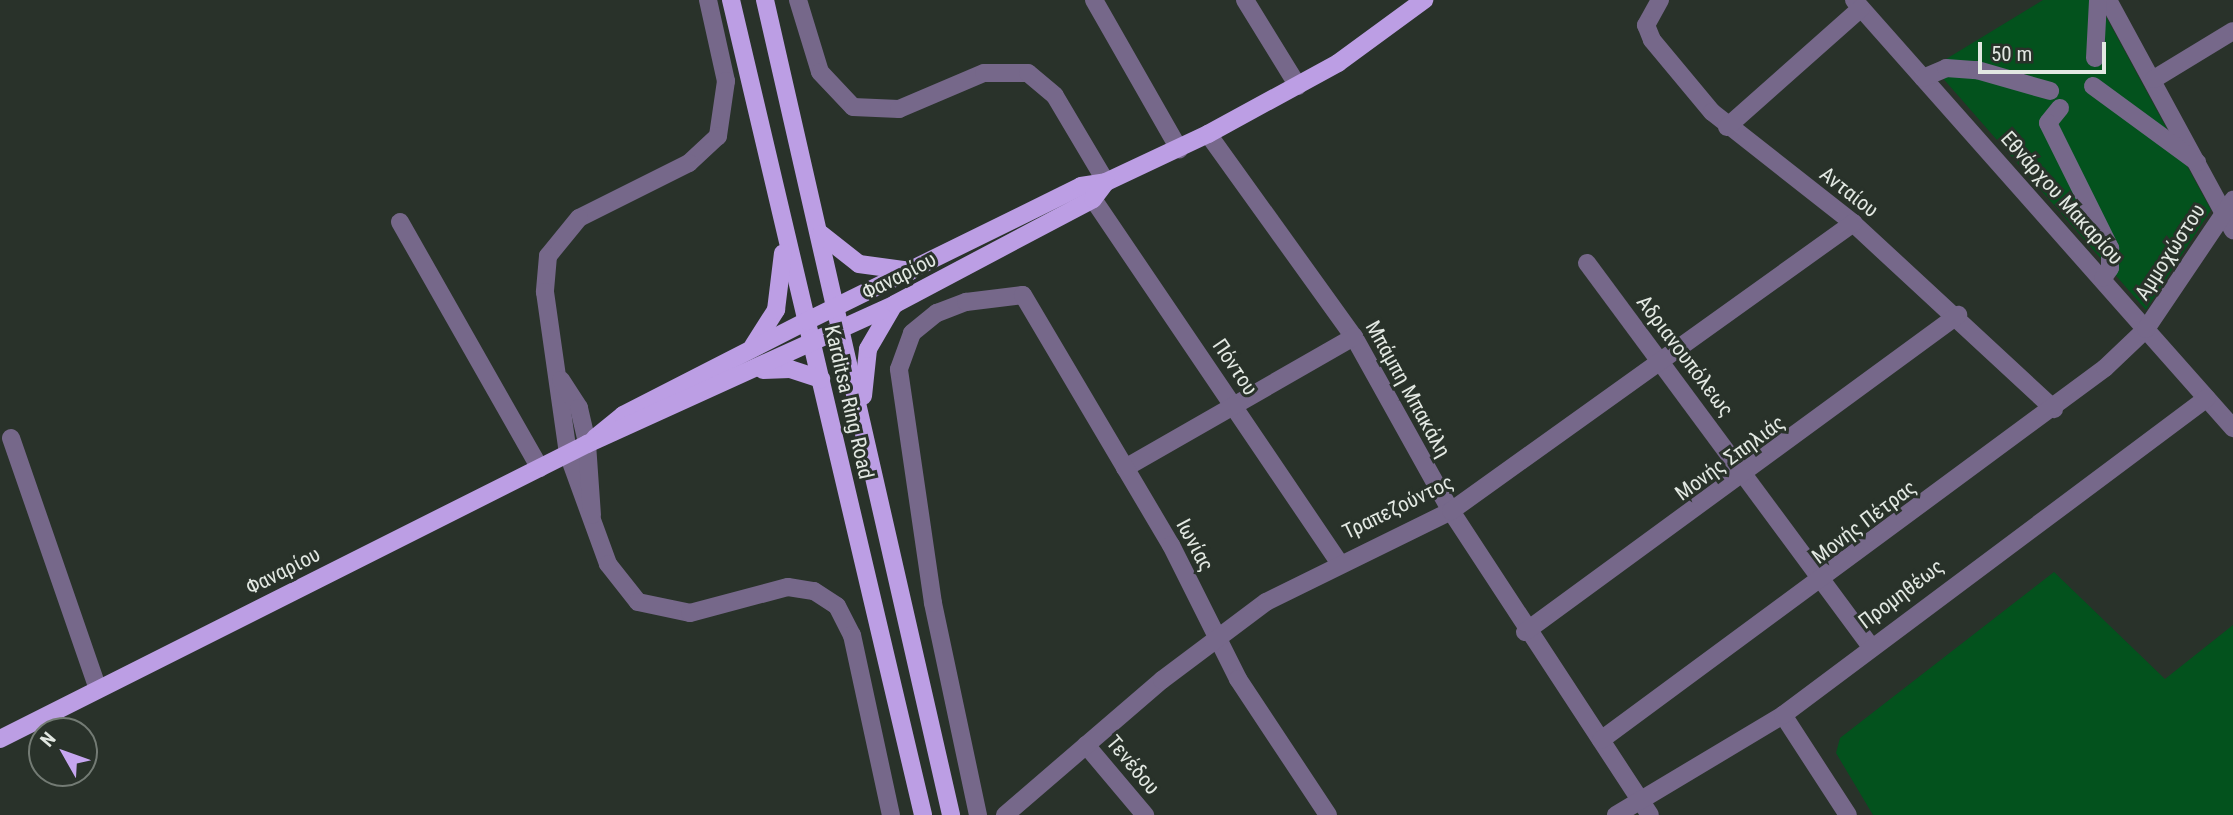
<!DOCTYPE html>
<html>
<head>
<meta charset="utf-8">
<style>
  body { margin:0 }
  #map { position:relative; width:2233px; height:815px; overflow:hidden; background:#29322a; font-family:"Roboto Condensed",sans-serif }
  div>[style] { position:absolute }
  .green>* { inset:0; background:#03521d }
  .minor>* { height:18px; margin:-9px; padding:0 9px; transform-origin:9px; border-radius:9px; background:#76688a }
  .major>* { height:18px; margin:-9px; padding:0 9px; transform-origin:9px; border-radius:9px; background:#bc9ee4 }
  span { translate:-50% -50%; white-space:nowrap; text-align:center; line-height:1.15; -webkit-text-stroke:6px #29322a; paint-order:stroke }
  .street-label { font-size:21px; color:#e2e8e2 }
  .north { position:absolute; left:28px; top:717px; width:70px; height:70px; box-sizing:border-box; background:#29322a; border:2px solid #737b74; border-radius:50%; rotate:310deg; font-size:19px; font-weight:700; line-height:28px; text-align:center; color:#e2e8e2 }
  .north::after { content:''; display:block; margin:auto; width:24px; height:32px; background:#c6a6f0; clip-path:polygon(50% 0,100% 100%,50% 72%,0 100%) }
  .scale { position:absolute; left:1978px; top:42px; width:128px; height:32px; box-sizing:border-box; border:4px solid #e2e8e2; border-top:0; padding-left:9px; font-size:21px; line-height:24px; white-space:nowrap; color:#e2e8e2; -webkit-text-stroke:5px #29322a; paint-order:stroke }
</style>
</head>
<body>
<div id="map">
  <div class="green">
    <i style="clip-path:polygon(2043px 0,2097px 0,2211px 210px,2146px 310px,1933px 67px)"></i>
    <i style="clip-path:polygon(2054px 572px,2165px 679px,2233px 625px,2233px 815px,1873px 815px,1836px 753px,1840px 738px)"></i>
  </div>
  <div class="minor">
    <i style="left:708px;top:0;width:83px;rotate:77.5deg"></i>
    <i style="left:726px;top:81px;width:56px;rotate:98.3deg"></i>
    <i style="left:718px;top:136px;width:40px;rotate:137deg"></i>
    <i style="left:689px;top:163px;width:123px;rotate:153.4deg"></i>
    <i style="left:579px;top:218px;width:49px;rotate:129.2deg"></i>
    <i style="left:548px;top:256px;width:36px;rotate:95deg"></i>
    <i style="left:545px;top:292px;width:164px;rotate:81.9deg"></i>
    <i style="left:568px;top:454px;width:117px;rotate:70deg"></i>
    <i style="left:608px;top:564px;width:48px;rotate:51.7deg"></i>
    <i style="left:638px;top:602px;width:53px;rotate:11.9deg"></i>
    <i style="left:690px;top:613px;width:101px;rotate:-14.9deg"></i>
    <i style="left:788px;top:587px;width:26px;rotate:9deg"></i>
    <i style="left:814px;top:591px;width:27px;rotate:33deg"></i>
    <i style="left:837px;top:606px;width:33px;rotate:63deg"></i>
    <i style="left:852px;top:635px;width:184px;rotate:77.8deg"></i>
    <i style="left:798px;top:0;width:75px;rotate:73deg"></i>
    <i style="left:820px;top:72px;width:48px;rotate:46.7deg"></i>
    <i style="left:853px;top:107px;width:46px;rotate:2.5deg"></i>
    <i style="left:899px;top:109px;width:92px;rotate:-23deg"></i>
    <i style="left:984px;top:73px;width:44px"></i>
    <i style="left:1028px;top:73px;width:35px;rotate:40deg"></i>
    <i style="left:1055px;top:96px;width:100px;rotate:59.3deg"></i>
    <i style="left:1094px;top:0;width:172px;rotate:60.3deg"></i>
    <i style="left:1245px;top:0;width:101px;rotate:58.4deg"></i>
    <i style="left:1660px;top:0;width:29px;rotate:119deg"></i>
    <i style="left:1646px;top:25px;width:16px;rotate:68deg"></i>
    <i style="left:1652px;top:40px;width:94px;rotate:50.2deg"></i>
    <i style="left:1712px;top:112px;width:179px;rotate:38.2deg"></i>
    <i style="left:1853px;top:223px;width:274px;rotate:42.8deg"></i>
    <i style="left:1854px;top:0;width:572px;rotate:48.47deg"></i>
    <i style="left:2108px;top:0;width:262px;rotate:61.5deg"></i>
    <i style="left:2095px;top:58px;width:58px;rotate:-87deg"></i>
    <i style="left:1923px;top:78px;width:25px;rotate:-23deg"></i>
    <i style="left:1946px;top:68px;width:31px;rotate:4deg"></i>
    <i style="left:1977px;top:70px;width:76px;rotate:16deg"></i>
    <i style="left:2154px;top:79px;width:92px;rotate:-31.3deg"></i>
    <i style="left:2093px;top:86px;width:129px;rotate:36.2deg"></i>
    <i style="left:2060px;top:108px;width:19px;rotate:129deg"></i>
    <i style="left:2048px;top:123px;width:140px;rotate:63.6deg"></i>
    <i style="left:2110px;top:248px;width:20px;rotate:90deg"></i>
    <i style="left:2110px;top:268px;width:12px;rotate:125deg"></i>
    <i style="left:1727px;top:127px;width:179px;rotate:-41.6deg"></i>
    <i style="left:1208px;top:134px;width:250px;rotate:54.3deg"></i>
    <i style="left:1354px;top:337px;width:199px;rotate:60.9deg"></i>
    <i style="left:1451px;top:511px;width:363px;rotate:56.8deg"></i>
    <i style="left:1093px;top:199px;width:439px;rotate:55.9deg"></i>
    <i style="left:400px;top:222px;width:283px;rotate:60.4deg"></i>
    <i style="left:1587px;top:263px;width:475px;rotate:53.5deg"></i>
    <i style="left:561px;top:380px;width:33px;rotate:57deg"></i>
    <i style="left:579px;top:408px;width:37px;rotate:77deg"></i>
    <i style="left:587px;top:444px;width:71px;rotate:86deg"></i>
    <i style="left:11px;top:438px;width:266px;rotate:70.9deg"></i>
    <i style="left:1125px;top:468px;width:264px;rotate:-29.8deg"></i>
    <i style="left:1525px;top:632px;width:537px;rotate:-36.21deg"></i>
    <i style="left:1783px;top:715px;width:119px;rotate:57deg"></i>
    <i style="left:1601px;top:740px;width:626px;rotate:-36.43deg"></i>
    <i style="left:2105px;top:368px;width:57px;rotate:-43.6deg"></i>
    <i style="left:2146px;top:329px;width:156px;rotate:-56deg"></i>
    <i style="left:1086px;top:745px;width:92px;rotate:49.9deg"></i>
    <i style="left:978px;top:815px;width:217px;rotate:-102deg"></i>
    <i style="left:933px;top:603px;width:236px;rotate:-98.3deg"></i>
    <i style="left:899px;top:369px;width:38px;rotate:-70deg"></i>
    <i style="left:912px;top:333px;width:32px;rotate:-39deg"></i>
    <i style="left:937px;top:313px;width:31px;rotate:-21deg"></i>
    <i style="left:966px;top:302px;width:57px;rotate:-7deg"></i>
    <i style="left:1023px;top:295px;width:291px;rotate:59.4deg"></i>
    <i style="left:1171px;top:545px;width:150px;rotate:63.4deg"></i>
    <i style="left:1238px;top:679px;width:163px;rotate:56.5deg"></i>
    <i style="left:1005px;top:815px;width:207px;rotate:-40.7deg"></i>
    <i style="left:1162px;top:680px;width:130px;rotate:-36.9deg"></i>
    <i style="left:1266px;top:602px;width:206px;rotate:-26.2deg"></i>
    <i style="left:1451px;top:511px;width:495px;rotate:-35.6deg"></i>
    <i style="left:1616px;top:815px;width:195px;rotate:-30.9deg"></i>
    <i style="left:1783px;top:715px;width:529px;rotate:-36.78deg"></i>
  </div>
  <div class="major">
    <i style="left:731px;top:0;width:837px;rotate:76.74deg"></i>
    <i style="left:765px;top:0;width:836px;rotate:77.14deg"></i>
    <i style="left:821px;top:234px;width:48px;rotate:38.3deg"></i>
    <i style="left:859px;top:264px;width:52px;rotate:7.7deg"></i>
    <i style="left:753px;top:346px;width:43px;rotate:-57.4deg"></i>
    <i style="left:776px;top:310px;width:57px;rotate:-83deg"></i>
    <i style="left:763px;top:370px;width:27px;rotate:-2deg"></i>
    <i style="left:790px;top:369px;width:33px;rotate:18deg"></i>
    <i style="left:863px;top:396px;width:47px;rotate:-83.9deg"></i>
    <i style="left:868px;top:349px;width:48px;rotate:-59.7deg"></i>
    <i style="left:595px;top:438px;width:36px;rotate:-39deg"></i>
    <i style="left:623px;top:415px;width:207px;rotate:-27.1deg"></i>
    <i style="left:807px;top:321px;width:305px;rotate:-26.2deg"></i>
    <i style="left:1081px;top:186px;width:25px;rotate:-9deg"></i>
    <i style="left:1106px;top:182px;width:113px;rotate:-25.2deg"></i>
    <i style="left:1208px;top:134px;width:148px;rotate:-28.6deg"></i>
    <i style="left:1338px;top:63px;width:107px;rotate:-36.2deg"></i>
    <i style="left:0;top:739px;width:657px;rotate:-26.68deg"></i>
    <i style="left:587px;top:444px;width:338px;rotate:-24.4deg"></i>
    <i style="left:895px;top:304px;width:224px;rotate:-27.9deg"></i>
    <i style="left:1093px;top:199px;width:21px;rotate:-53deg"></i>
  </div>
  <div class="street-label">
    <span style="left:1849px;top:192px;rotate:38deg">Ανταίου</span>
    <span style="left:2062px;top:198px;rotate:48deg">Εθνάρχου Μακαρίου</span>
    <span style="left:2170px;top:252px;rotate:-57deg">Αμμοχώστου</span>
    <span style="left:899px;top:276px;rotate:-27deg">Φαναρίου</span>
    <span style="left:1685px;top:356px;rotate:53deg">Αδριανουπόλεως</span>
    <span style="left:1235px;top:367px;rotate:56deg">Πόντου</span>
    <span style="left:1408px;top:389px;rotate:61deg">Μπάμπη Μπακάλη</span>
    <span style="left:849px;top:402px;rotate:77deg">Karditsa Ring Road</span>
    <span style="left:1730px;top:458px;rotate:-36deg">Μονής Σπηλιάς</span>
    <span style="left:1398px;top:507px;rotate:-26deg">Τραπεζούντος</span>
    <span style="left:1864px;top:522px;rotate:-37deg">Μονής Πέτρας</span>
    <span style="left:1195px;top:545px;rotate:62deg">Ιωνίας</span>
    <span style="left:283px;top:571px;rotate:-27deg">Φαναρίου</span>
    <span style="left:1901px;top:594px;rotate:-37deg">Προμηθέως</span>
    <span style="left:1133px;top:765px;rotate:50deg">Τενέδου</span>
  </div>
  <div class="north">N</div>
  <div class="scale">50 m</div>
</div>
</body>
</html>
